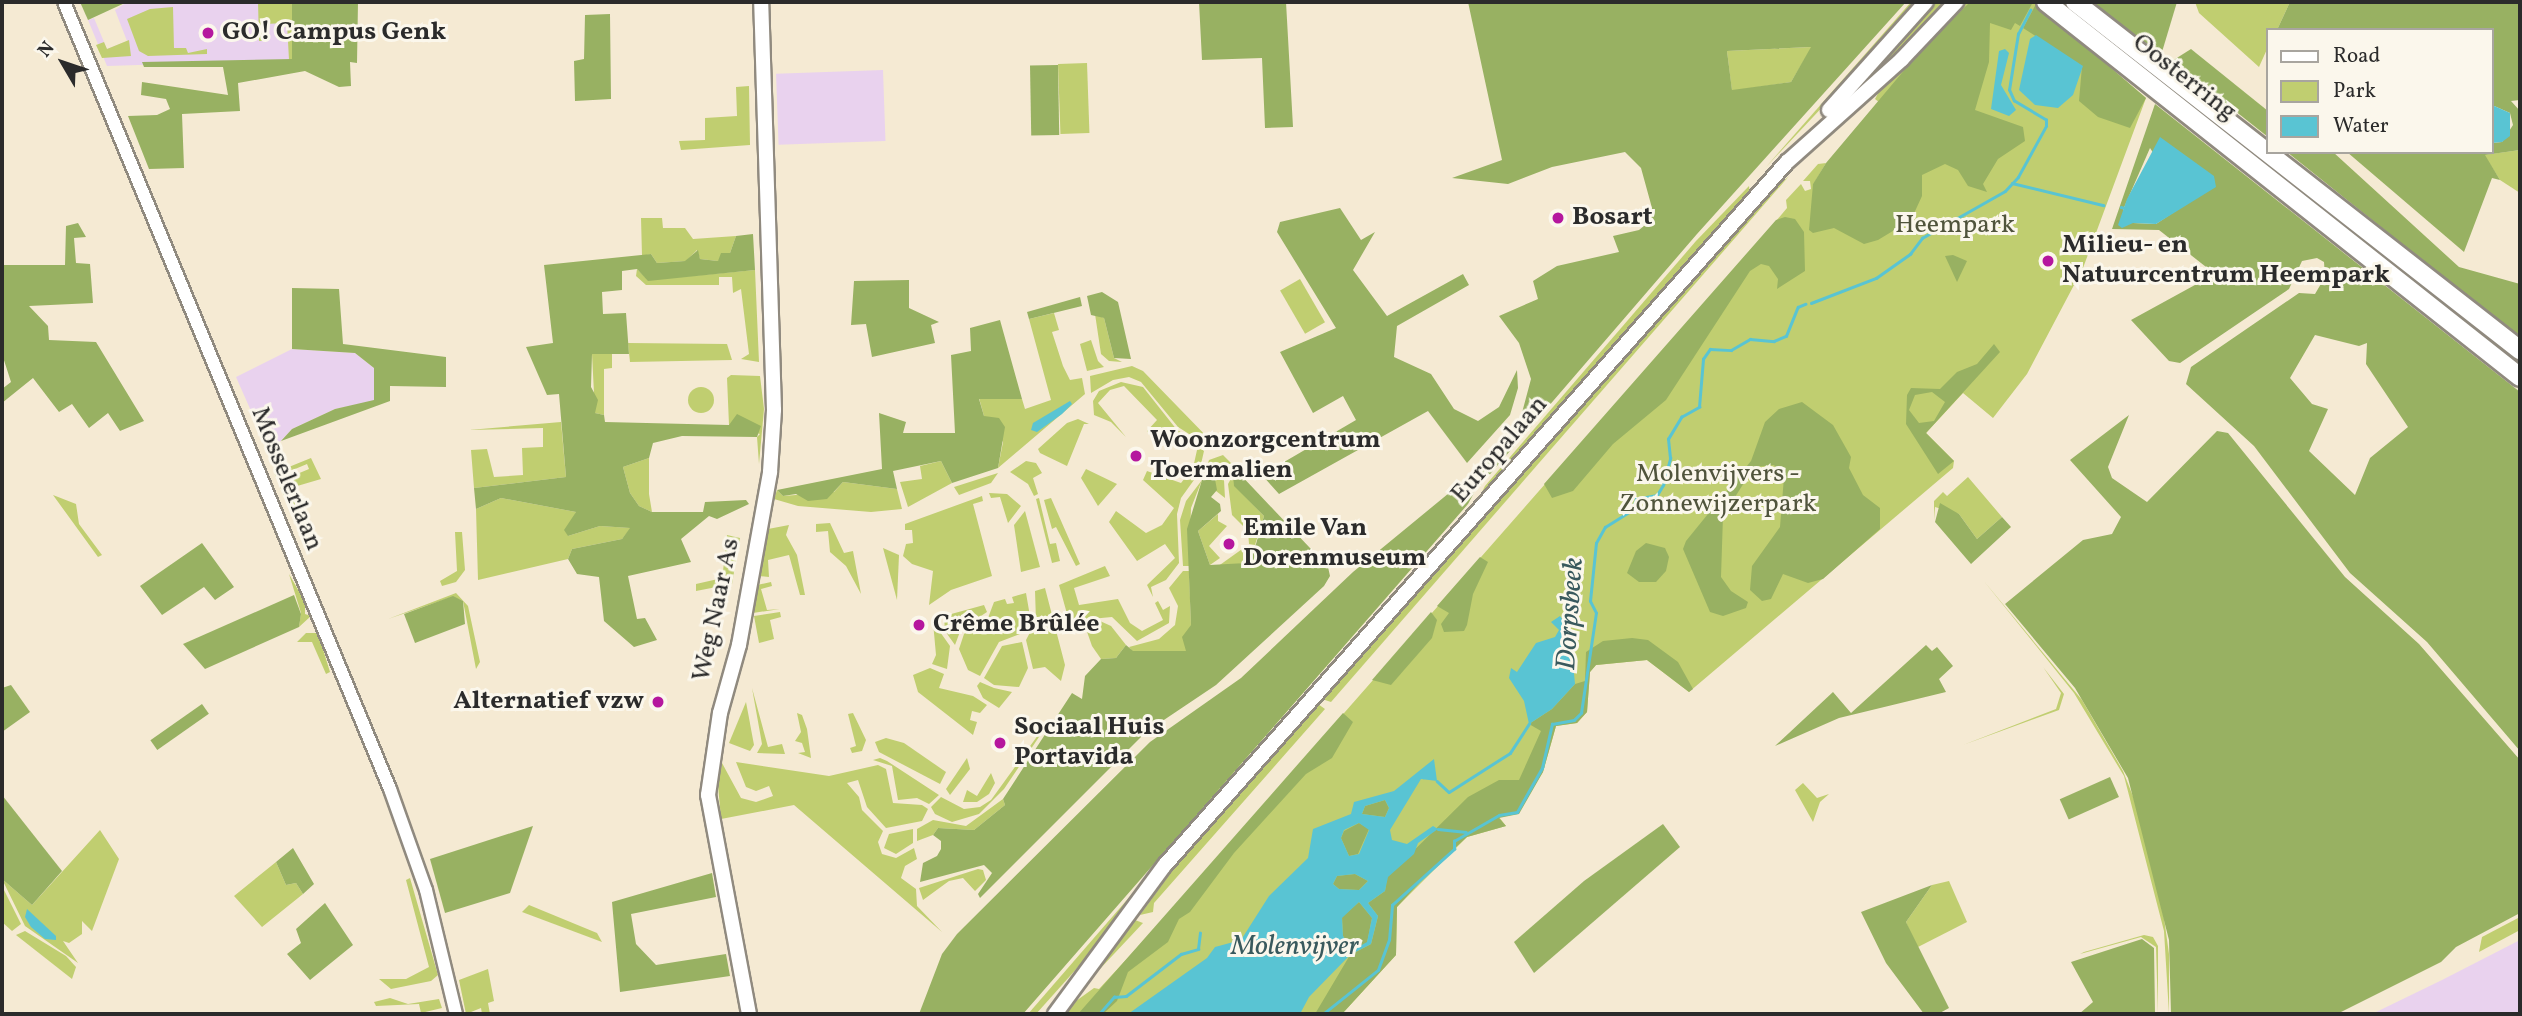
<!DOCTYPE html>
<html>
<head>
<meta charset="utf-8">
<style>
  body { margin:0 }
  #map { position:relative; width:2522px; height:1016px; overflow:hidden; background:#f5ead3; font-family:Vollkorn,serif }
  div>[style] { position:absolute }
  .built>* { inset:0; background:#e9d2ee; transform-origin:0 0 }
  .green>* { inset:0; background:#c0ce70; transform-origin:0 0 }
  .round { border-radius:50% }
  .forest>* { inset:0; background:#98b162; transform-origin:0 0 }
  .water>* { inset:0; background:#59c4d3 }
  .stream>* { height:2.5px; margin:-1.25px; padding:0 1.25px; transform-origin:1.25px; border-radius:1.25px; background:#59c4d3 }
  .roads { filter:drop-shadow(2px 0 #908a7f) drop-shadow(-2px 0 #908a7f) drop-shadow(0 2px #908a7f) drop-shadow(0 -2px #908a7f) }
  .tertiary>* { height:12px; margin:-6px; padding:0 6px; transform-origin:6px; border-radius:6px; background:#fff }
  .secondary>* { height:14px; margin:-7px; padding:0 7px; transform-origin:7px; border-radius:7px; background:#fff }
  .trunk>* { height:18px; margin:-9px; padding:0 9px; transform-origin:9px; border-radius:9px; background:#fff }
  .dots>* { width:19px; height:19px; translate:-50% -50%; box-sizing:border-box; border:4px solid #fbf7ec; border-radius:50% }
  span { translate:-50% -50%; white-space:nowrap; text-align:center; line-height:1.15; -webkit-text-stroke:6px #fbf7ec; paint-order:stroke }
  .poi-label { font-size:26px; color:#2b2b2b; font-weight:700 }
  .left { translate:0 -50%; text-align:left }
  .right { translate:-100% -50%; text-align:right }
  .street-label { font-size:26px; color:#2b2b2b }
  .park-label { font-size:26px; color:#50543c }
  .water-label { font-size:28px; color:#39595d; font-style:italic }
  .frame { position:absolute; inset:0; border:4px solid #2b2b2b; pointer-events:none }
  .legend { position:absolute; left:2266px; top:28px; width:228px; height:126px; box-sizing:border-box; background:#fbf7ec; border:2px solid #a8a59f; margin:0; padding:9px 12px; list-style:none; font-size:21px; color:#2b2b2b }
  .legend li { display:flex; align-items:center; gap:14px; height:35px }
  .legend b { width:35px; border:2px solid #a8a59f }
  .north { position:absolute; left:28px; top:28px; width:70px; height:70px; -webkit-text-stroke:5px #fbf7ec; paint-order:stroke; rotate:309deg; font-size:19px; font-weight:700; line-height:28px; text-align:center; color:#2b2b2b }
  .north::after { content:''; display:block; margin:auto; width:24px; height:32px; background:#2b2b2b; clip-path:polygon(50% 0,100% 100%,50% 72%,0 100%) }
</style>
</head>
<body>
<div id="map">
  <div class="built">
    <i style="clip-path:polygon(127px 2px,292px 2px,292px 60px,107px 66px,88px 20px,94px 18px,107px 49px,127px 41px,115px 10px)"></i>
    <i style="left:883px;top:70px;width:71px;height:107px;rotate:88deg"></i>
    <i style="clip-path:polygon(292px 349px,355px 353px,374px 368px,374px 401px,335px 409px,292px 429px,281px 441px,267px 447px,236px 377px)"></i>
    <i style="clip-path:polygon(2520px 940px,2520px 1014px,2372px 1014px,2442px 980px)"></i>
  </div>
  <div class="green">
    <i style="clip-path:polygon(258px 2px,292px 2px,292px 60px,289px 60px,287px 23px,264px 24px,264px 41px,259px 41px)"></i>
    <i style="clip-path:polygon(1911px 2px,1921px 2px,1766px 167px)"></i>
    <i style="clip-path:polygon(1932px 2px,1948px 2px,1891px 63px,1862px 87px)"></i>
    <i style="clip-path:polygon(1965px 2px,2034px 2px,2146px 98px,2083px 268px,2027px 374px,1993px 418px,1963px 393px,1926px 433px,1954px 461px,1953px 468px,1689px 692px,1647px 660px,1596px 665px,1590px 672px,1587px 712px,1577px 723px,1556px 726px,1543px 772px,1527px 797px,1499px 817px,1506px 826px,1467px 837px,1397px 907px,1396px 955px,1342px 1014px,1066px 1014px,1076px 1001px,1094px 988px,1099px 989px,1158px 925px,1776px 221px,1787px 208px,1786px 200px,1801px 184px,1805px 191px,1811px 189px,1810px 181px,1803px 181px,1818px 164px,1826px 163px,1813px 185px,1880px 103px,1875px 99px,1883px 84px)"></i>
    <i style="clip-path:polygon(2054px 2px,2066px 2px,2520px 358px,2520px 369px)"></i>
    <i style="clip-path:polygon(2195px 2px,2285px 2px,2289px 4px,2277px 30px,2268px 30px,2268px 47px,2259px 67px,2199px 13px)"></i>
    <i style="clip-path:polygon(173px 7px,174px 48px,186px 48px,188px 53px,207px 49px,207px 54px,148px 56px,139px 51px,127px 19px,150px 9px)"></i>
    <i style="clip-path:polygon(129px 40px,131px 56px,102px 58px,96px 45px,104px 42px,107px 49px)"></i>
    <i style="clip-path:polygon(1812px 47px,1791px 82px,1732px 91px,1727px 51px)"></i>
    <i style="left:1087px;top:63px;width:70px;height:29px;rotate:88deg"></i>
    <i style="clip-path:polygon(749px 86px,750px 145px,681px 150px,679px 141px,705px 140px,705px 118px,737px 116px,736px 87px)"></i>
    <i style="clip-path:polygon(2520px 150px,2520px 193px,2500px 180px,2484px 155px)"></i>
    <i style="clip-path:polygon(1789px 176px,1331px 702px,1322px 699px,1757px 204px)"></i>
    <i style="clip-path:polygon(1749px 186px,1750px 196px,1478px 500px,1485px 486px,1696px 241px)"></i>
    <i style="clip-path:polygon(641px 218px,662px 218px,663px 228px,685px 228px,693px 239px,736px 236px,730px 253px,718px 261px,700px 259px,697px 250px,686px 261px,657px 263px,651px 254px,642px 256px)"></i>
    <i style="clip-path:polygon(637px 269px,648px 280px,755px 270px,759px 362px,741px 359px,749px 354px,741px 289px,733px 293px,732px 277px,719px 277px,719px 285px,646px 285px,636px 276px)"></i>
    <i style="left:1300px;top:279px;width:50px;height:23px;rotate:60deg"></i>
    <i style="clip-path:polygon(1054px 313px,1059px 330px,1052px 332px,1063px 366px,1070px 380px,1082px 378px,1085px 394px,998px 468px,1003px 442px,984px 416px,979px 398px,1022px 399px,1025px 409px,1051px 400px,1029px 319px)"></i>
    <i style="clip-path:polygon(1095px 314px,1104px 318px,1114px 358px,1122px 362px,1109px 361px,1101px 354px)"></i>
    <i style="clip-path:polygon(1091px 340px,1098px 361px,1104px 367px,1087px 371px,1080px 344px)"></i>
    <i style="clip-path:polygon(628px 343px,727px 344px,732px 360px,630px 362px)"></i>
    <i style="clip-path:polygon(592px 354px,612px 354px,612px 368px,604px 369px,604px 415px,595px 413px)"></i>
    <i style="clip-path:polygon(1132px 366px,1143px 371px,1213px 443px,1208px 446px,1178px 427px,1141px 382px,1129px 377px,1113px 380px,1091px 393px,1090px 376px)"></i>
    <i style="clip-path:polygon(731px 375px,760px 376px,764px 409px,759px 464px,757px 437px,760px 434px,729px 425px,727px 378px)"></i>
    <i style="clip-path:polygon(1121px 382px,1143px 387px,1177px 430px,1199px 442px,1204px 451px,1199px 473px,1181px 498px,1177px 514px,1179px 563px,1166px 580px,1151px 587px,1153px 597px,1147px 585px,1175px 558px,1165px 544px,1137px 561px,1109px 522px,1116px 511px,1146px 533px,1162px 525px,1174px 508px,1143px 480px,1147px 471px,1181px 483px,1193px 468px,1197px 450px,1149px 434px,1147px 431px,1157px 420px,1124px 386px,1110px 390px,1098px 403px,1126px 437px,1111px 422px,1094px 415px,1093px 401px,1099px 391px)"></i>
    <i class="round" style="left:688px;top:387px;width:26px;height:26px"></i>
    <i style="clip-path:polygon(1078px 419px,1089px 424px,1084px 424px,1067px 466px,1040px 453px,1038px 449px,1067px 423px)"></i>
    <i style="clip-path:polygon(561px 422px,566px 477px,474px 488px,471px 450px,487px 449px,494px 477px,523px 475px,522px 448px,543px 447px,543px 428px,469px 430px)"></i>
    <i style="clip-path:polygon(1223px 455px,1234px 466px,1224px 480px,1225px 498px,1202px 480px,1191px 508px,1189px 566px,1183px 566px,1180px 520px,1186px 501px,1202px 480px,1209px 460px)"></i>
    <i style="clip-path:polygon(311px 458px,321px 479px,287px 489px,298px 504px,289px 508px,278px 482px,309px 469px,307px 464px,276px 477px,274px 473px)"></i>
    <i style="clip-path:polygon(649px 458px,649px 494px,652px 512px,639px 506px,630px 493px,623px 467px)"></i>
    <i style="clip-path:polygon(941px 461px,952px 483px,908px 507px,900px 482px,922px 479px,920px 466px)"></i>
    <i style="clip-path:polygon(1026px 461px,1036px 463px,1042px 473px,1033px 478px,1038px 494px,1034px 496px,1028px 484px,1010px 472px)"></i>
    <i style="clip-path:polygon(1086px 469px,1117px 484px,1098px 506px,1081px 478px)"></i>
    <i style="clip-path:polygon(998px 473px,991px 483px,959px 495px,954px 487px)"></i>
    <i style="clip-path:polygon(1233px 475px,1235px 486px,1264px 516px,1255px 545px,1249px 544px,1248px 531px,1232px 515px,1228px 484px)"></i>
    <i style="clip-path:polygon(1968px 477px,2002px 517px,1977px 539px,1959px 514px,1935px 507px,1934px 520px,1934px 501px,1943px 492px,1947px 496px)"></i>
    <i style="clip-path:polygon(843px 482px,897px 489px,902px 509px,871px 512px,798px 506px,774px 499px,777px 490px,783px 496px,834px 492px)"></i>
    <i style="clip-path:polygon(989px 493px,1007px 494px,1021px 506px,1008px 523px,1000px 497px,991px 498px)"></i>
    <i style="clip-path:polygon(53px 495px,76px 504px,79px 524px,102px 555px,98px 557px)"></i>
    <i style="clip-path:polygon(982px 496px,983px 501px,973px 504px,992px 576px,951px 590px,929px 605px,933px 571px,912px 564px,903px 556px,906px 544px,913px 543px,912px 530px,905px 530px,905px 524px)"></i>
    <i style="clip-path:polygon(501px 498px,576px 512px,568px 536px,600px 526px,631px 528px,622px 539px,572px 549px,568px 559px,478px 580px,476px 509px)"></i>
    <i style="clip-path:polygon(1039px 498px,1050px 544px,1056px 543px,1060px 561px,1052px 563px,1036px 499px)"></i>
    <i style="clip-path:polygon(1051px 498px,1080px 564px,1076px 566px,1056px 527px,1052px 529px,1044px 500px)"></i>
    <i style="clip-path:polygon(1025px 511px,1040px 567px,1021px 572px,1014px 525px)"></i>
    <i style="clip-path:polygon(1218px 514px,1218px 521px,1227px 526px,1209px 546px,1220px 558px,1210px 565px,1198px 531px)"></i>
    <i style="clip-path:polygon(830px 523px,844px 553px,853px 551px,861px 594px,846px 566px,830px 552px,828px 531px,816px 532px,816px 524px)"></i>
    <i style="clip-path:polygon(789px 525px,786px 535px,797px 555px,805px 595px,800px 595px,789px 555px,768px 560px,769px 577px,758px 576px,768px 529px)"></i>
    <i style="clip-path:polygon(455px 532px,462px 532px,465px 570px,456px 582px,442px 586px,440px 581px,457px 571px)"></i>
    <i style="clip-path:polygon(727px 535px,740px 538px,732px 584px,696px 591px,696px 584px,718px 579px,723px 571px)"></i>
    <i style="clip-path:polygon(1245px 547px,1253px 549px,1246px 563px,1217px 567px)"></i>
    <i style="clip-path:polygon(883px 548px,899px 555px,897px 600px)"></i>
    <i style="clip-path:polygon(1105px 566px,1110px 576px,1074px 588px,1079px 605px,1118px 599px,1130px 623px,1142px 631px,1163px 620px,1155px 603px,1158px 601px,1163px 610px,1170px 606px,1169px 623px,1137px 641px,1112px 617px,1069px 621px,1059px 585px)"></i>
    <i style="clip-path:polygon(1183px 571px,1189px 571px,1191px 625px,1186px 651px,1132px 651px,1129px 647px,1159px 639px,1175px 625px,1178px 606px,1169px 588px)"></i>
    <i style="clip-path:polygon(289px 574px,305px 602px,305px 614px,311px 616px,299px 627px,301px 613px)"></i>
    <i style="clip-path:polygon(1983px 580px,2082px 700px,2123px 771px,2138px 809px,2164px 918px,2169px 954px,2169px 1014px,2164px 931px,2124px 776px,2074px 693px)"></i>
    <i style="clip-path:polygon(771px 582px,772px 586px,761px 589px,767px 610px,780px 609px,753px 613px,757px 585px)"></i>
    <i style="clip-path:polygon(1045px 588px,1065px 665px,1061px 681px,1045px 667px,1033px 669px,1026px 640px,1036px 621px,1035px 591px)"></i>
    <i style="clip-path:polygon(456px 593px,468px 606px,480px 662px,476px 669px,463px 601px,452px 597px,388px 619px)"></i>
    <i style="clip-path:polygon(1026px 593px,1031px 622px,1020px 634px,999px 642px,980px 676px,968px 670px,959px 649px,964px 634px,988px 618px,994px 602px,1005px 599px,1007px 604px,1014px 603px,1012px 597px)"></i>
    <i style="clip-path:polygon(984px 605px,987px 612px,961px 629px,955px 645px,945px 631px,944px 616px)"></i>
    <i style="clip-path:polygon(780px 612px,781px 617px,770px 620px,774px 639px,759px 643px,754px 616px)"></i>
    <i style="clip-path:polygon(1100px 621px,1111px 626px,1126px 645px,1116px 658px,1101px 659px,1092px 646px,1085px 626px)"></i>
    <i style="clip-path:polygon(933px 622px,950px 646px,947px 669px,932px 664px,936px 655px)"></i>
    <i style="clip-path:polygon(306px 633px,318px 633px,330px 672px,326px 674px,312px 642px,297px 642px)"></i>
    <i style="clip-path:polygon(1022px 642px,1028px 668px,1019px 687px,994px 685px,984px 678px,1002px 646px)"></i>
    <i style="clip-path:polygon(2043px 667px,2064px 694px,2059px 710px,1963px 745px,2056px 709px,2061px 693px)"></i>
    <i style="clip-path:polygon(930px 668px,944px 674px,939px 688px,973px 696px,987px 705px,980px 713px,972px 711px,970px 720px,977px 722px,973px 735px,918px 692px,913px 675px)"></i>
    <i style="clip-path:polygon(980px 682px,994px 688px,1012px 692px,999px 708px,983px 698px,977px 686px)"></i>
    <i style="clip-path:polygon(752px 688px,768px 747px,782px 744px,785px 754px,757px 753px,762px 744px)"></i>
    <i style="clip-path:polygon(746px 702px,754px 745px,750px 751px,729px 743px)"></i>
    <i style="clip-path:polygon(1318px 704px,1325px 709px,1154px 903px,1153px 912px,1140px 915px,1174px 868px)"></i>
    <i style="clip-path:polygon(797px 713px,802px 715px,807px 729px,811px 758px,798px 753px,805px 752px,802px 743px,795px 741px,801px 732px)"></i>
    <i style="clip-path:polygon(853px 713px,866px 740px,862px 751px,852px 753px,850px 748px,856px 746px,848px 714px)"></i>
    <i style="clip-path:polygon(1041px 726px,1045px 728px,1004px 789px,979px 814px,952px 822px,935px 814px,931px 807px,941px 797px,964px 809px,980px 807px,991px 800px,1041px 731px)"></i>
    <i style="clip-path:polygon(886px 738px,904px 743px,946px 772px,940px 784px,879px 752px,875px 742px)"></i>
    <i style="clip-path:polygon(967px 758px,970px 769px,950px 795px,946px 789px)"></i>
    <i style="clip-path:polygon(873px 760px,880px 758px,887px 761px,939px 795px,929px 804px,917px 798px,898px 800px,892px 766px)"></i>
    <i style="clip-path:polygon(736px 762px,829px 776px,878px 765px,886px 769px,893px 803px,922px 805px,928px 809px,922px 821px,886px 828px,867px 807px,858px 780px,847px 783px,859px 797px,862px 810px,883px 831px,878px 842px,882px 854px,896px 858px,914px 848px,917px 859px,905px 866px,901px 878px,916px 889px,917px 906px,942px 932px,794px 805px,721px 819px,718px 785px,722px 763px,741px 798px,756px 802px,773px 796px,769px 786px,756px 791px,746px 787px)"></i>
    <i style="clip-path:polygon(991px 773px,995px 783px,989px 794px,977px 802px,963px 802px,967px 790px,977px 796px)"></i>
    <i style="clip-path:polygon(1803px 783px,1817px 798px,1829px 794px,1820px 802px,1813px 822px,1795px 790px)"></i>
    <i style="clip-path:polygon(1003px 799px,1005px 805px,974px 830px,938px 828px,933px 835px,917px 841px,917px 829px,933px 820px,966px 826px)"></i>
    <i style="clip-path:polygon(913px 829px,913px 843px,896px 854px,884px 848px,889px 834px)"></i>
    <i style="clip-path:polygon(100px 830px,119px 859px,92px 931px,82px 921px,82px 934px,69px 943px,63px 941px,78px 963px,25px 926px,2px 879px,32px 905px)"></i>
    <i style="clip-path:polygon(276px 862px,286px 885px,296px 883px,303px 894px,262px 927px,234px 896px)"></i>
    <i style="clip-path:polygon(978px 869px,983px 870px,986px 880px,975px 891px,963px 878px,949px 881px,923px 900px,919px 888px)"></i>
    <i style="clip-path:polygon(1152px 871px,1113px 928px,1036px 1014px,1028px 1014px)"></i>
    <i style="clip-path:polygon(410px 878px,438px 975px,431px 981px,391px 989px,379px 979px,406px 979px,429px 967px,406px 880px)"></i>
    <i style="clip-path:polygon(1949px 881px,1967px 922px,1916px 948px,1906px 922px,1932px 885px)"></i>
    <i style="clip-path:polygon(2px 886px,21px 924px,12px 931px,2px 922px)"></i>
    <i style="clip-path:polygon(529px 905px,597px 933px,602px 942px,522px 912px)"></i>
    <i style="clip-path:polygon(2520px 917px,2520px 930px,2479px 952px,2482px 937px)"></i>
    <i style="clip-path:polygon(1135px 920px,1143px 923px,1083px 987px,1104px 956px)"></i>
    <i style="clip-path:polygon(25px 931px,66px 956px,76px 967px,72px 979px,16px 935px)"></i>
    <i style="clip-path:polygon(2144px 935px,2153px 937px,2158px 946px,2158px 1014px,2156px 947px,2141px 937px,2080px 954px,2054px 967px,2084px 952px)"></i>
    <i style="clip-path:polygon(488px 969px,494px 1001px,488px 1003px,490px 1014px,482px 1014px,481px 1008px,466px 1014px,459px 980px)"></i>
    <i style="clip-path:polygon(390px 998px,408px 1004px,439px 999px,442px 1008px,421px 1013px,419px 1004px,376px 1006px,374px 1002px)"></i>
  </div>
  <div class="forest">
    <i style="clip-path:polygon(80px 2px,127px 2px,88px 20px)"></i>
    <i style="clip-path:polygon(292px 2px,358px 2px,357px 63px,350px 62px,351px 86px,339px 87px,305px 71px,238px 83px,240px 111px,182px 114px,184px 168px,149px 169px,128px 116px,157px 115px,170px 109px,166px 99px,141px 95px,142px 82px,228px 95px,223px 67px,144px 67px,142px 62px,292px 59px)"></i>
    <i style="clip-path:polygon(1199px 2px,1286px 2px,1293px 127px,1265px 128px,1262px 58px,1202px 60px)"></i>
    <i style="clip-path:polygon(evenodd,1468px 2px,1906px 2px,1697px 234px,1479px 487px,1465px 481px,1519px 424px,1531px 379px,1519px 343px,1499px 316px,1538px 299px,1533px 281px,1557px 266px,1619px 252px,1613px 236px,1639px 230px,1650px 221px,1652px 208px,1641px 168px,1625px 152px,1552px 167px,1508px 184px,1452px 178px,1502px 160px,1468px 2px,1811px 47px,1791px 82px,1732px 90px,1727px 51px,1811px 47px)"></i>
    <i style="clip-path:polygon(1970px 2px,2033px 2px,2020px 26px,2015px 23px,2011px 30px,1990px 23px,1989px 62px,1975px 110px,2023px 127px,2025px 141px,1998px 159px,1983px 184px,1987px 192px,1968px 186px,1958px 170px,1945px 164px,1922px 175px,1922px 196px,1911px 220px,1878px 240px,1864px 244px,1834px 228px,1813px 233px,1809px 230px,1813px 184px,1826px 163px,1917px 55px)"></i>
    <i style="clip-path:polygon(2090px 2px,2177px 2px,2162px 52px,2134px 36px)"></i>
    <i style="clip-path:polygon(2285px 2px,2520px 2px,2520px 100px,2511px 101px,2520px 111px,2520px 150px,2485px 155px,2500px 180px,2492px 178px,2464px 252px,2347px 152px,2492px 152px,2492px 143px,2502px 142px,2513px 125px,2510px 113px,2492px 105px,2492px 30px,2277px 30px,2289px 4px)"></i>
    <i style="clip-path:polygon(2036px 4px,2146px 98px,2130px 128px,2098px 117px,2079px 101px,2082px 66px,2023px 28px)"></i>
    <i style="clip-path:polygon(610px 14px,611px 99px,575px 101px,574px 61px,584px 59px,585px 15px)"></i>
    <i style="clip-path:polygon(2191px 49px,2268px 111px,2268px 137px,2172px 61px)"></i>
    <i style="left:1058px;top:65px;width:70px;height:28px;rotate:89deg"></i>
    <i style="clip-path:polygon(evenodd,2155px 104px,2520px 392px,2520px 751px,2427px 642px,2350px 573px,2254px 446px,2186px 384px,2191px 367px,2299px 293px,2315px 294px,2325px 277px,2324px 262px,2317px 258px,2302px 261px,2289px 289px,2180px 363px,2169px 361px,2131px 320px,2215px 274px,2159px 230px,2112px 229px,2155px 104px,2150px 148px,2186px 204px,2156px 224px,2133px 223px,2123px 210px,2150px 148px,2155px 104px,2315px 335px,2359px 346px,2367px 343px,2366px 364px,2408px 427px,2370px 458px,2355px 495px,2309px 451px,2328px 409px,2312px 404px,2290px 378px,2315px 335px)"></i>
    <i style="clip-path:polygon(2287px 152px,2333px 152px,2459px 267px,2520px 284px,2520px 338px)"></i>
    <i style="clip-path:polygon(1340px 208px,1361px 240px,1375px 232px,1353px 270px,1387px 316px,1463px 274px,1469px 285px,1397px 326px,1394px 357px,1431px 374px,1454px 409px,1478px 421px,1499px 407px,1517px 370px,1518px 388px,1510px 415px,1467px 463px,1428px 411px,1279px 494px,1262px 475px,1356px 420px,1343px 396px,1313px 413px,1280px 352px,1336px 328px,1277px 232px,1280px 222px)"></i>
    <i style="clip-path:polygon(1785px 217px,1795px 219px,1804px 232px,1805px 271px,1777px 289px,1778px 279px,1769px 266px,1761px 264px,1750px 271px,1666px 400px,1613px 444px,1573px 491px,1552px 498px,1544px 484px,1776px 220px)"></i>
    <i style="clip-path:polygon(78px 223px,86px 237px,74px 238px,76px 263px,90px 264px,93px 303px,29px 306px,48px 326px,49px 340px,96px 342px,144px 421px,120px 431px,108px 413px,89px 428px,72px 404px,59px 412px,33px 378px,2px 403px,2px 389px,11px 382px,2px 354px,2px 265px,65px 265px,66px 226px)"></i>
    <i style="clip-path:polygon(753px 234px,755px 270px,648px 281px,637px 269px,622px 271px,622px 290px,602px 292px,603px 314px,626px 313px,629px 354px,592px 354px,591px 387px,598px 400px,595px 413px,604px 415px,605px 422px,729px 425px,737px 414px,761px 426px,757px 437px,682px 436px,653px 443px,649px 458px,623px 467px,630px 493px,639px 506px,652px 512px,703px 512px,705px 502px,746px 500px,749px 504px,717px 519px,709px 516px,681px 539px,691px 562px,628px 576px,637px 619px,645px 618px,657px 640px,634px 647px,604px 621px,599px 577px,577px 574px,568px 559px,572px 549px,622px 539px,630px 528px,600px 526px,568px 536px,564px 530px,576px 512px,501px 498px,476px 509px,474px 488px,566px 477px,559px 394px,547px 395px,526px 347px,553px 343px,544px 265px,651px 254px,657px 263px,685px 261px,698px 250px,700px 259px,718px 261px,721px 253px,730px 253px,736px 236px)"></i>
    <i style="clip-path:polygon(1953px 255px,1967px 261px,1957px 282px,1945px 256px)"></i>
    <i style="clip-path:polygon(909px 280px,909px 308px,939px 322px,931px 325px,935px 343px,872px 357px,866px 324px,851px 325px,854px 281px)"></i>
    <i style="clip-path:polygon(292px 288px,339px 289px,343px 344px,446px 357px,446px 387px,390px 386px,390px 401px,281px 441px,292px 429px,335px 409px,374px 400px,374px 368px,355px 353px,292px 349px)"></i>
    <i style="clip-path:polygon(1102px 292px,1118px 302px,1131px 359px,1114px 358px,1104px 318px,1091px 315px,1087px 296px)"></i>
    <i style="clip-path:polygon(1080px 297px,1082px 306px,1029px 319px,1027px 312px)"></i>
    <i style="clip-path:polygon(1000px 320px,1022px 399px,979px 399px,984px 416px,999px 418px,1005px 427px,998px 468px,952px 483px,941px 461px,893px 471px,897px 489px,843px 482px,827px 499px,808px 501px,796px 494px,783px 496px,777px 490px,882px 469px,879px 413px,906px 422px,903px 433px,955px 433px,951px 355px,971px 351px,970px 328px)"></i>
    <i style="clip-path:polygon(evenodd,1994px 344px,2000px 352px,1926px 433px,1954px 461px,1938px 474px,1906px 424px,1907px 395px,1911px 388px,1940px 389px,1957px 372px,1977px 364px,1994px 344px,1932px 392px,1945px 402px,1934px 421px,1919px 423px,1909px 410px,1915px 395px,1932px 392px)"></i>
    <i style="clip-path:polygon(1802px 402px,1833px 425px,1851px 457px,1849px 468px,1863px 495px,1880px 508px,1880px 529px,1823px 579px,1808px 583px,1783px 574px,1771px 599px,1762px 601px,1750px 590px,1752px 566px,1780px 527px,1784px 477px,1774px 465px,1754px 467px,1723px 516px,1721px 577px,1731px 591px,1748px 602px,1746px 608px,1723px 616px,1710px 612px,1683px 549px,1686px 541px,1751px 461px,1765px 422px,1779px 409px)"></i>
    <i style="clip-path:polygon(2129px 415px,2108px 467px,2112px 478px,2147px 502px,2217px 431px,2228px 433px,2345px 577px,2419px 644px,2520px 760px,2520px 913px,2456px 947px,2441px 962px,2337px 1014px,2171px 1014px,2169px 940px,2128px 778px,2075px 688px,2005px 604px,2083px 540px,2112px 534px,2121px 517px,2070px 460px)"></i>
    <i style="clip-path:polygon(1237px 471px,1328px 567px,1330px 576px,1324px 586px,1216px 685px,1146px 732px,980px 898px,978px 894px,992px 873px,984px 865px,920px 882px,923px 863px,937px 856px,941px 849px,941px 841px,933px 835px,938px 828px,974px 830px,1005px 805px,1003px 799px,1072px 693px,1082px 699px,1085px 676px,1101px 659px,1116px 658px,1126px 645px,1133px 651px,1186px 651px,1182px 637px,1191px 625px,1187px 529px,1202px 480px,1210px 475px,1215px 479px,1217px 490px,1211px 497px,1220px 504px,1221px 511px,1198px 531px,1210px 565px,1246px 563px,1256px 544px,1264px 516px,1234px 486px,1233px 475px)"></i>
    <i style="clip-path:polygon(1460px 484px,1474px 493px,1468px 504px,1023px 1014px,919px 1014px,942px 954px,957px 934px,1150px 742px,1241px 678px,1353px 572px)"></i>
    <i style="clip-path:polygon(1940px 503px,1959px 514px,1977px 539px,2002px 517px,2011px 527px,1971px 564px,1935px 522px)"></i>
    <i style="clip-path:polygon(202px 543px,234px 587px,215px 600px,204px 587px,162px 615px,140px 586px)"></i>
    <i style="clip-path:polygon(1646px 543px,1665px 548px,1669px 557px,1666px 571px,1656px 582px,1639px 582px,1627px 573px,1636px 551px)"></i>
    <i style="clip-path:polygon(1480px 557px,1488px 562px,1473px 594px,1467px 625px,1464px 631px,1444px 632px,1441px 624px,1449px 613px,1437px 606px)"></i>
    <i style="clip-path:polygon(294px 595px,301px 614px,299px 627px,205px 669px,183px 644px)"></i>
    <i style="clip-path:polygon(453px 596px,463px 601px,465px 624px,415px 643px,404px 614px)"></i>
    <i style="clip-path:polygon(1431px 612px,1437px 620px,1432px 638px,1391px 685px,1372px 680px)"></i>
    <i style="clip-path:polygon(1632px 638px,1648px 640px,1678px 662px,1693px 689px,1689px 692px,1647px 660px,1596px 665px,1590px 672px,1587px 712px,1577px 723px,1556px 726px,1543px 772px,1519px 814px,1499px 818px,1506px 826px,1467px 837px,1433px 868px,1397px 907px,1396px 955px,1342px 1014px,1315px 1014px,1350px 955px,1371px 944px,1378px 916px,1368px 903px,1385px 891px,1387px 877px,1468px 797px,1499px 780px,1519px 780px,1541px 731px,1529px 724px,1552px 709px,1575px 684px,1585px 681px,1586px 652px,1603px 641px)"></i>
    <i style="clip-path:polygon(1926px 645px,1932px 651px,1937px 647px,1953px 666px,1939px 679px,1946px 692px,1839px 718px,1775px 746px,1833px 692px,1851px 713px)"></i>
    <i style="clip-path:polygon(11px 685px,30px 712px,2px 732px,2px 688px)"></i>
    <i style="left:202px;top:704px;width:12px;height:63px;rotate:55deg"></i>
    <i style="clip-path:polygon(1343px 713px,1353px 722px,1332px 758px,1306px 774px,1234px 853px,1190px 912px,1179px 919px,1168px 942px,1128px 972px,1117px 1001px,1103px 1014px,1078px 1014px)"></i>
    <i style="left:2110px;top:777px;width:22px;height:55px;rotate:66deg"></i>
    <i style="clip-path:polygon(2px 795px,62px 871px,32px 905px,2px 879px)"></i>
    <i style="clip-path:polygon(1385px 800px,1389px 808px,1385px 817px,1362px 814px,1365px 806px)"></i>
    <i style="clip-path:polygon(1359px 823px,1369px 829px,1358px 854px,1349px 856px,1341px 838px,1344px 831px)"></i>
    <i style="clip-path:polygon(1663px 824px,1680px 847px,1534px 973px,1514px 942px,1584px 881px)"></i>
    <i style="clip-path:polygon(533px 826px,510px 893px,445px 913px,430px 859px)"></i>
    <i style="clip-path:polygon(293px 848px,314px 884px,303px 894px,296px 883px,286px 885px,276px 862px)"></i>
    <i style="clip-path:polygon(712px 873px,716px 897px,631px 914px,636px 944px,656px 965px,726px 954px,730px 976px,620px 992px,612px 902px)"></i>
    <i style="clip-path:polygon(1355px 874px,1368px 881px,1359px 890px,1339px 889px,1333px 884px,1337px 876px)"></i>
    <i style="clip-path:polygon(1932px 885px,1906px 922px,1949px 1008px,1938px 1014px,1924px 1014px,1886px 963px,1861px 912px)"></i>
    <i style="clip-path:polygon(1359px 902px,1372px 918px,1367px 943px,1353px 950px,1343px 936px,1342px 917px)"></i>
    <i style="clip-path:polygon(325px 903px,353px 945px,310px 980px,287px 954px,301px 943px,296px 929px)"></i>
    <i style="clip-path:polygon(2142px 939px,2154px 948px,2155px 1013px,2079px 1014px,2093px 1002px,2071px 962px)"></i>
  </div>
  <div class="water">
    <i style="clip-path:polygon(2036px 35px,2083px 66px,2073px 95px,2058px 108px,2035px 105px,2019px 90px,2030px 39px)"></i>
    <i style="clip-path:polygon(2005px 49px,2009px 53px,2001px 85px,2016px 110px,2009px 116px,1991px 109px,1999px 51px)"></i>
    <i style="clip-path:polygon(2492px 105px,2510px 113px,2510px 136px,2502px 142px,2492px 143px)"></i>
    <i style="clip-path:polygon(2160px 137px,2214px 176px,2216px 187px,2156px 224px,2133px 223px,2122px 228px,2118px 225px,2127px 199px)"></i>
    <i style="clip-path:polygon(1070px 401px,1072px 404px,1062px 414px,1037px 432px,1031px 430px,1033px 423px)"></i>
    <i style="clip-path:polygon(1560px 616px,1570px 630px,1575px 684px,1552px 709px,1529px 724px,1524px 701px,1509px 678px,1511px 668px,1517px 672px,1536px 643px,1555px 637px,1559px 630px,1551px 622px)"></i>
    <i style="clip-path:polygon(evenodd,1434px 759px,1437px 781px,1421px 779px,1390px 830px,1392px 840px,1407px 844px,1433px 826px,1438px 829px,1418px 843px,1414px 854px,1388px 877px,1385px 891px,1368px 903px,1378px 916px,1371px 944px,1350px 955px,1309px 997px,1300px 1014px,1128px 1014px,1207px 958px,1215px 947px,1241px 940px,1269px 896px,1308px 858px,1313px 829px,1351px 814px,1354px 802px,1394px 791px,1434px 759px,1385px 800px,1389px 808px,1385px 817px,1362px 814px,1365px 806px,1385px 800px,1434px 759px,1359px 823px,1369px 830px,1359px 854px,1349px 856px,1341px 838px,1344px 830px,1359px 823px,1434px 759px,1355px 874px,1368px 881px,1359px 890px,1339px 889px,1333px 884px,1337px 876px,1355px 874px,1434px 759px,1359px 902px,1372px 918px,1367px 942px,1353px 950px,1343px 936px,1342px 918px,1359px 902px)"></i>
    <i style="clip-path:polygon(27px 909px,56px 936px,56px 940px,45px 939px,31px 927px,25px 917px)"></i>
  </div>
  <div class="stream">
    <i style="left:2012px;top:183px;width:94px;rotate:13.6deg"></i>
    <i style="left:2121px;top:207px;width:4px;rotate:14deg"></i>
    <i style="left:1811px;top:303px;width:70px;rotate:-21deg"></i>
    <i style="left:1876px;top:278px;width:42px;rotate:-35.2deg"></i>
    <i style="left:1910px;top:254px;width:20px;rotate:-53deg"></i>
    <i style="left:1922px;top:238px;width:95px;rotate:-29.5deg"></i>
    <i style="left:2005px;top:191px;width:19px;rotate:-47deg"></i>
    <i style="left:2018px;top:177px;width:58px;rotate:-61.2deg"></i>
    <i style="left:2046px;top:126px;width:6px;rotate:-90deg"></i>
    <i style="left:2046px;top:120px;width:37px;rotate:-149deg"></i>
    <i style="left:2014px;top:101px;width:12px;rotate:-114deg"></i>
    <i style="left:2009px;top:90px;width:57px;rotate:-80.9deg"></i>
    <i style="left:2018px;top:34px;width:27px;rotate:-63deg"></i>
    <i style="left:1437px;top:781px;width:16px;rotate:43deg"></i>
    <i style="left:1449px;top:792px;width:72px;rotate:-32.6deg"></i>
    <i style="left:1510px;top:753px;width:35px;rotate:-57deg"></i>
    <i style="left:1438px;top:829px;width:28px;rotate:6deg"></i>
    <i style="left:1099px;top:1014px;width:23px;rotate:-49deg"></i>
    <i style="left:1114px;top:997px;width:12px;rotate:-5deg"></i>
    <i style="left:1126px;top:996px;width:69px;rotate:-37.4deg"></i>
    <i style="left:1181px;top:954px;width:18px;rotate:-16deg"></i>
    <i style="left:1198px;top:949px;width:16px;rotate:-83deg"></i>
    <i style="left:1323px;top:1014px;width:70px;rotate:-38.7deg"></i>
    <i style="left:1378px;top:970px;width:32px;rotate:-70deg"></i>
    <i style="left:1389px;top:940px;width:35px;rotate:-85deg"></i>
    <i style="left:1392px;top:905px;width:84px;rotate:-42.1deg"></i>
    <i style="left:1454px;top:849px;width:8px;rotate:-90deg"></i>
    <i style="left:1454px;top:841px;width:52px;rotate:-30deg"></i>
    <i style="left:1499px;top:815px;width:18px;rotate:-9deg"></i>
    <i style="left:1517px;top:812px;width:51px;rotate:-60.4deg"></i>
    <i style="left:1542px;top:768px;width:45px;rotate:-77.2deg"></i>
    <i style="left:1552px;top:724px;width:22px;rotate:-10deg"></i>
    <i style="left:1574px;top:720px;width:10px;rotate:-45deg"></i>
    <i style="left:1581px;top:713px;width:101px;rotate:-81.5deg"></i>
    <i style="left:1596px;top:613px;width:13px;rotate:-117deg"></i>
    <i style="left:1590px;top:601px;width:58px;rotate:-84.1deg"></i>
    <i style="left:1596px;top:543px;width:18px;rotate:-61deg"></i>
    <i style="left:1605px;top:527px;width:32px;rotate:-32deg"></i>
    <i style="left:1632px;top:510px;width:12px;rotate:-70deg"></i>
    <i style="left:1636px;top:499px;width:21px;rotate:-11deg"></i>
    <i style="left:1657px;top:495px;width:12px;rotate:-59deg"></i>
    <i style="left:1663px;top:485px;width:28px;rotate:-75deg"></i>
    <i style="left:1670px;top:458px;width:19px;rotate:-96deg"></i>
    <i style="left:1668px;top:439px;width:26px;rotate:-59deg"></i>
    <i style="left:1681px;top:417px;width:21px;rotate:-29deg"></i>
    <i style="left:1699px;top:407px;width:48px;rotate:-85.2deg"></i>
    <i style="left:1703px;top:359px;width:12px;rotate:-55deg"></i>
    <i style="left:1710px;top:349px;width:21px;rotate:3deg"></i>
    <i style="left:1731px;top:350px;width:22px;rotate:-30deg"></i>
    <i style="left:1750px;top:339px;width:24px;rotate:5deg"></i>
    <i style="left:1774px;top:341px;width:13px;rotate:-23deg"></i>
    <i style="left:1786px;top:336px;width:31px;rotate:-68deg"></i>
    <i style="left:1798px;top:307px;width:8px;rotate:-23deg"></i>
  </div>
  <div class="roads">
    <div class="tertiary">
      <i style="left:64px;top:2px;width:852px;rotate:67.5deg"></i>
      <i style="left:390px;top:789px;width:107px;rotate:70.4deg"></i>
      <i style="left:426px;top:890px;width:128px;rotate:76.4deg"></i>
    </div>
    <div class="secondary">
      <i style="left:1829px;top:110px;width:145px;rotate:-48.1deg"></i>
      <i style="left:749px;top:1014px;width:223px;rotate:-100.6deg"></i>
      <i style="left:708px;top:795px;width:83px;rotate:-81.7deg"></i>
      <i style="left:720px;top:713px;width:71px;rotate:-74.4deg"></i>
      <i style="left:739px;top:645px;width:176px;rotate:-79.8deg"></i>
      <i style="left:770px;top:472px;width:62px;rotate:-86.3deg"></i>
      <i style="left:774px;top:410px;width:408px;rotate:-91.8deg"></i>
      <i style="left:1055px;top:1014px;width:185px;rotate:-53.6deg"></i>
      <i style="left:1165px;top:865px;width:939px;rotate:-48.5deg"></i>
      <i style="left:1787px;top:162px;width:154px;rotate:-41.8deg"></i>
      <i style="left:1902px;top:59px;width:79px;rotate:-46.5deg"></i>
    </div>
    <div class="trunk">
      <i style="left:2046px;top:2px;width:604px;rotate:38.35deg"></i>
      <i style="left:2075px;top:2px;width:565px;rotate:38.03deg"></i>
    </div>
  </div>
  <div class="dots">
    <i style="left:208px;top:33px;background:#b5179e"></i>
    <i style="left:1558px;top:218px;background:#b5179e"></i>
    <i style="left:2048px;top:261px;background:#b5179e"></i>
    <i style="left:1136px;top:456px;background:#b5179e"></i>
    <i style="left:1229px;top:544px;background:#b5179e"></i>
    <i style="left:919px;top:625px;background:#b5179e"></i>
    <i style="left:658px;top:702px;background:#b5179e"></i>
    <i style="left:1000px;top:743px;background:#b5179e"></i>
  </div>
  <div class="poi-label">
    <span class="left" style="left:222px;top:33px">GO! Campus Genk</span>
    <span class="left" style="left:1572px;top:218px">Bosart</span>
    <span class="left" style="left:2062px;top:261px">Milieu- en<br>Natuurcentrum Heempark</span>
    <span class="left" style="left:1150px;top:456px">Woonzorgcentrum<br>Toermalien</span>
    <span class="left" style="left:1243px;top:544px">Emile Van<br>Dorenmuseum</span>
    <span class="left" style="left:933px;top:625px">Crême Brûlée</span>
    <span class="right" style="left:644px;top:702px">Alternatief vzw</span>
    <span class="left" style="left:1014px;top:743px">Sociaal Huis<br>Portavida</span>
  </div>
  <div class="street-label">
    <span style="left:2184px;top:78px;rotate:38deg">Oosterring</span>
    <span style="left:1500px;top:450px;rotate:-49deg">Europalaan</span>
    <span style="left:286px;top:479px;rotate:68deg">Mosselerlaan</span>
    <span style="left:717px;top:610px;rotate:-78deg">Weg Naar As</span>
  </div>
  <div class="park-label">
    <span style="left:1955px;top:226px">Heempark</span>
    <span style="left:1718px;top:490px">Molenvijvers -<br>Zonnewijzerpark</span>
  </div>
  <div class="water-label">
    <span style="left:1571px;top:614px;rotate:-86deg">Dorpsbeek</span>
    <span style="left:1295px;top:947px">Molenvijver</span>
  </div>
  <div class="frame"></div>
  <ul class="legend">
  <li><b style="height:9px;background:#fff"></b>Road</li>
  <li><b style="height:19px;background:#c0ce70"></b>Park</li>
  <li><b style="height:19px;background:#59c4d3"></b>Water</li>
  </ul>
  <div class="north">N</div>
</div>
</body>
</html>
